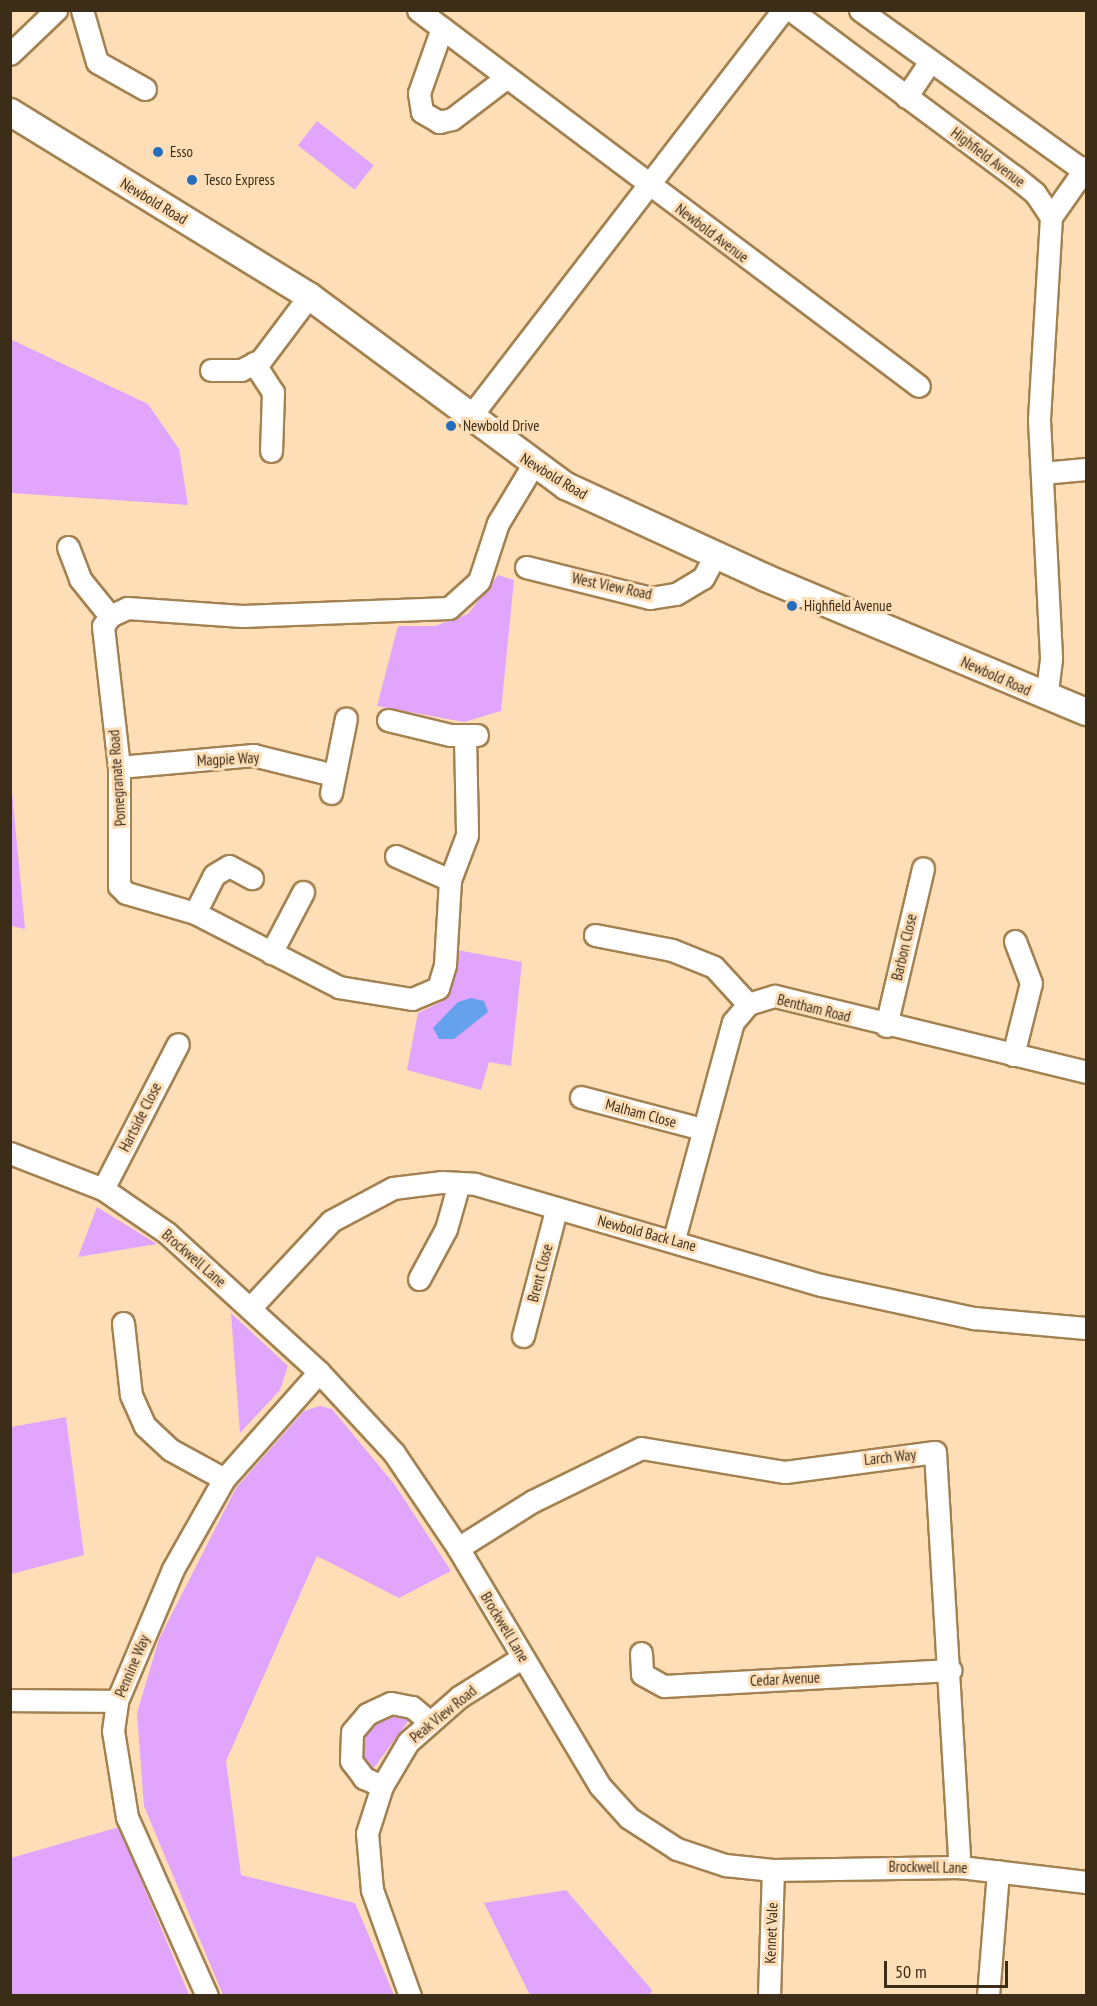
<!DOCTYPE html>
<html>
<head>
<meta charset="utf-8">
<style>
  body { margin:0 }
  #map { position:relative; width:1097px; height:2006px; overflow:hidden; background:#fddeb6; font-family:"PT Sans Narrow",sans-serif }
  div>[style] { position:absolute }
  .green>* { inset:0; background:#e1a5fe; transform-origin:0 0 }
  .water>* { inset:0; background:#65a2ed }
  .roads { filter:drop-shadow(2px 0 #a48150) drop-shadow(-2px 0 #a48150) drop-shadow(0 2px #a48150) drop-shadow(0 -2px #a48150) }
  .minor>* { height:21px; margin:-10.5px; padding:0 10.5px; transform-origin:10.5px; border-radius:10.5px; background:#fff }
  .major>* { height:26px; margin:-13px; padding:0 13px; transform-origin:13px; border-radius:13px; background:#fff }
  .dots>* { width:16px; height:16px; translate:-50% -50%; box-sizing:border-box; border:3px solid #fddeb6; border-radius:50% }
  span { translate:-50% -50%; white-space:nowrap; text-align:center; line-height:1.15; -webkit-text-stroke:6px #fddeb6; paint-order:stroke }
  .poi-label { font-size:15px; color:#3c2d19 }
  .left { translate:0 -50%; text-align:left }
  .street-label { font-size:15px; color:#3c2d19 }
  .frame { position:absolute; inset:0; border:12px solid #3c2d19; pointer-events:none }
  .scale { position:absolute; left:884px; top:1961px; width:124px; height:27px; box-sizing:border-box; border:3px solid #3c2d19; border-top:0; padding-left:8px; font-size:18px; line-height:21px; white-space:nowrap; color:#3c2d19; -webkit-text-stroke:4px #fddeb6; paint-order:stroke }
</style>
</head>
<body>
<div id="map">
  <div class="green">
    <i style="left:317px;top:121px;width:72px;height:31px;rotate:38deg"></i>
    <i style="clip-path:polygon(10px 339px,148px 404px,179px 449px,188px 505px,11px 493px)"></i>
    <i style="clip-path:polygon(498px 575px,514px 580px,501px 711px,464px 722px,377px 706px,398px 626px,435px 626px,468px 614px)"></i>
    <i style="clip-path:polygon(11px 781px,25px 929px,11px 926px)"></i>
    <i style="clip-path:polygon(457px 950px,522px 962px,511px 1066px,489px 1062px,481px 1090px,407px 1070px,418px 1013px,441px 1002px,451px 989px)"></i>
    <i style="clip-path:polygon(97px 1207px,157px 1244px,78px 1257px)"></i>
    <i style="clip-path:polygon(231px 1313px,288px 1366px,280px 1390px,240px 1433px)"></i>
    <i style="clip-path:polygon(320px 1406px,332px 1409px,395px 1485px,451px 1571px,399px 1598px,317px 1556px,226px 1761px,241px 1875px,355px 1903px,394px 1995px,223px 1995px,144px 1806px,137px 1713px,159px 1639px,236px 1488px,304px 1411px)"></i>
    <i style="clip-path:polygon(66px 1417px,84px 1555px,11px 1574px,11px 1427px)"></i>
    <i style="clip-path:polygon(387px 1708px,412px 1716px,370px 1773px,357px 1757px,359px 1734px)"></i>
    <i style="clip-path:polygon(119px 1827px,189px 1995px,11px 1995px,11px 1858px)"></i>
    <i style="clip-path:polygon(566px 1890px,652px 1990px,650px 1995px,530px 1995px,484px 1903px)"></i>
  </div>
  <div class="water">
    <i style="clip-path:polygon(471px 998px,484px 1001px,488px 1012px,454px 1039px,439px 1039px,433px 1028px,458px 1002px)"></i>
  </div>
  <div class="roads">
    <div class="minor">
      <i style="left:82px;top:10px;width:54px;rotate:73.9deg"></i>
      <i style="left:97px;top:62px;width:55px;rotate:29.4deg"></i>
      <i style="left:418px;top:10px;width:626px;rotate:36.89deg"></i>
      <i style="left:791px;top:10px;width:278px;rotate:36.7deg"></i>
      <i style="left:1014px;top:176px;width:27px;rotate:39deg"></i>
      <i style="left:1035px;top:193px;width:29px;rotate:56deg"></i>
      <i style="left:1051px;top:217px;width:203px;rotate:93.4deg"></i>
      <i style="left:1039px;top:420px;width:239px;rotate:87.1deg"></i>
      <i style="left:1051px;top:659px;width:38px;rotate:97deg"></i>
      <i style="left:860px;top:10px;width:276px;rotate:35.7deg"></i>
      <i style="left:442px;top:28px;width:69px;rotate:109.5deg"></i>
      <i style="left:419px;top:93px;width:19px;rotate:81deg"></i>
      <i style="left:422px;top:112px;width:20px;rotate:30deg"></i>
      <i style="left:439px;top:122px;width:13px;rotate:-13deg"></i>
      <i style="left:452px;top:119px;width:69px;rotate:-37.4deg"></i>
      <i style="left:10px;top:54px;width:64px;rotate:-43.7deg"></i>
      <i style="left:906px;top:97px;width:41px;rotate:-55.9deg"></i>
      <i style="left:1051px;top:217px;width:61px;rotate:-55deg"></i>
      <i style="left:254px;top:363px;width:35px;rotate:57deg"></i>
      <i style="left:273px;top:392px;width:59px;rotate:91.9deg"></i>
      <i style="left:211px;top:370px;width:30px"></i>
      <i style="left:241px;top:370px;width:22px;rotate:-27deg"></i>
      <i style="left:261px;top:360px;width:80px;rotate:-53.1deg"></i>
      <i style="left:470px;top:417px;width:513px;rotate:-52.44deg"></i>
      <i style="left:1042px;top:473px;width:44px;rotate:-5.2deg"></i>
      <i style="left:68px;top:547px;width:34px;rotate:69deg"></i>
      <i style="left:80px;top:579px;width:48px;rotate:51deg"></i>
      <i style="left:526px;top:567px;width:128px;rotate:14deg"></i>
      <i style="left:650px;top:598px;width:26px;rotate:-9deg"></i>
      <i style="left:676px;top:594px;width:31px;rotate:-31deg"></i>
      <i style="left:703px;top:578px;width:27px;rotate:-62deg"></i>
      <i style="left:388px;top:720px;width:64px;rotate:13.6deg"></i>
      <i style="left:450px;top:735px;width:27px"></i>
      <i style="left:465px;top:736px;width:99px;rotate:88.8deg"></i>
      <i style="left:467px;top:835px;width:48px;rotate:110.7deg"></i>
      <i style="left:450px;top:880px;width:85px;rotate:93.4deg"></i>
      <i style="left:445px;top:965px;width:24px;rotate:107deg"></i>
      <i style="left:438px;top:988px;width:28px;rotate:157deg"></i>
      <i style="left:412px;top:999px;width:74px;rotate:-170.7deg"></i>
      <i style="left:339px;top:987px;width:162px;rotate:-152.8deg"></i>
      <i style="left:195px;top:913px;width:72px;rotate:-163.8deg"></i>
      <i style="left:126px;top:893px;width:10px;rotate:-135deg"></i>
      <i style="left:119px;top:886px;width:119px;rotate:-90deg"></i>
      <i style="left:119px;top:767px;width:142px;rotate:-96.5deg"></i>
      <i style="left:103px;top:626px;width:12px;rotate:-55deg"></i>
      <i style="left:110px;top:616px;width:19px;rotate:-25deg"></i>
      <i style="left:127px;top:608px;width:115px;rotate:4deg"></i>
      <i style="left:242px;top:616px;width:207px;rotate:-2.2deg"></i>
      <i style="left:449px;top:608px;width:40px;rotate:-42deg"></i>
      <i style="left:479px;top:581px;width:61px;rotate:-71.9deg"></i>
      <i style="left:498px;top:523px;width:68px;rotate:-58.9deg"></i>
      <i style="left:119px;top:767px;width:135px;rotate:-5.1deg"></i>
      <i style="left:253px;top:755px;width:83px;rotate:13.9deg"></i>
      <i style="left:331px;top:793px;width:76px;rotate:-78.7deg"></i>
      <i style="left:396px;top:856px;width:59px;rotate:24deg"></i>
      <i style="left:195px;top:913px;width:42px;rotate:-63.4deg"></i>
      <i style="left:214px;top:875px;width:17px;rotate:-31deg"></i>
      <i style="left:229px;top:866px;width:26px;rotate:28deg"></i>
      <i style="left:595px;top:935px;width:78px;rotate:11deg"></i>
      <i style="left:672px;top:950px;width:45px;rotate:22deg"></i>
      <i style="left:714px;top:967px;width:50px;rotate:47.4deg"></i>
      <i style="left:271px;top:953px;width:69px;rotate:-62.3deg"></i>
      <i style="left:886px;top:1026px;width:162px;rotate:-76.8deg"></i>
      <i style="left:1013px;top:1055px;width:74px;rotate:-76deg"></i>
      <i style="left:1031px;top:983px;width:45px;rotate:-110.9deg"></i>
      <i style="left:581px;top:1097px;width:125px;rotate:14.8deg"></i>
      <i style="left:10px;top:1153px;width:100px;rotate:21.2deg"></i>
      <i style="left:103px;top:1189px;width:78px;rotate:34.5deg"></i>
      <i style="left:167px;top:1233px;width:206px;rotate:42.4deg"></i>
      <i style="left:319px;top:1372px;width:110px;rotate:47.2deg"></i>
      <i style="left:394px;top:1453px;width:115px;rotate:56deg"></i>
      <i style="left:458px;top:1548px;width:277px;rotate:59.2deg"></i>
      <i style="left:600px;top:1786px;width:43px;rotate:47.8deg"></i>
      <i style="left:629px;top:1818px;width:57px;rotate:32.9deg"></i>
      <i style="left:677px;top:1849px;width:51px;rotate:18.4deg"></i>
      <i style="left:725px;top:1865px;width:48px;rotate:5.9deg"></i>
      <i style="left:773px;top:1870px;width:187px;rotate:-0.9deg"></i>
      <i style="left:960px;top:1867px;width:127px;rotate:6.8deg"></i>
      <i style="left:103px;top:1189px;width:163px;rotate:-62.7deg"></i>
      <i style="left:674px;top:1239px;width:225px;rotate:-74.8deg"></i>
      <i style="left:733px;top:1022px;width:23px;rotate:-50deg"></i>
      <i style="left:748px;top:1004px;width:28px;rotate:-17deg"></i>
      <i style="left:775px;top:996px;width:320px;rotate:13.7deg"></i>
      <i style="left:419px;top:1279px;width:57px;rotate:-61.6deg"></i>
      <i style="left:446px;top:1229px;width:48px;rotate:-74.2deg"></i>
      <i style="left:250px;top:1308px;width:119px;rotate:-47deg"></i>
      <i style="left:331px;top:1221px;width:70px;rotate:-28deg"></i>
      <i style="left:393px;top:1188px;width:48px;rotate:-7.1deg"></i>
      <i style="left:441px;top:1182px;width:34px;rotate:3deg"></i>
      <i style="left:475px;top:1184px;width:360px;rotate:16.3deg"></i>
      <i style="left:821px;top:1285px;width:157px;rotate:12.2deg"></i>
      <i style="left:974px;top:1318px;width:112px;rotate:5.1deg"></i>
      <i style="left:123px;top:1323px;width:72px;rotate:83.7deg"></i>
      <i style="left:131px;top:1395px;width:34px;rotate:66deg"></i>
      <i style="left:145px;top:1426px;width:35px;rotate:43deg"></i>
      <i style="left:171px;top:1450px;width:60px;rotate:28.7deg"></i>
      <i style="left:523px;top:1336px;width:130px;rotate:-75.3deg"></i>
      <i style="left:458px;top:1548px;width:89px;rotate:-32.1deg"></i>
      <i style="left:533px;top:1501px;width:120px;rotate:-26.1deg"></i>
      <i style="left:641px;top:1448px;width:146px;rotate:9.5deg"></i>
      <i style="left:785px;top:1472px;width:151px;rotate:-7.6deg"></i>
      <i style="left:935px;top:1452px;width:416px;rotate:86.6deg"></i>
      <i style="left:641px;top:1653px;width:21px;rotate:87deg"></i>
      <i style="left:642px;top:1674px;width:25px;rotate:29deg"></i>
      <i style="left:664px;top:1686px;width:287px;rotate:-3.2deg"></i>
      <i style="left:10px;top:1700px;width:107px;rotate:0.5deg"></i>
      <i style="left:382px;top:1786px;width:20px;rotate:-156deg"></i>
      <i style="left:364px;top:1778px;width:21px;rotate:-127deg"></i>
      <i style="left:351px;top:1761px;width:29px;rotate:-88deg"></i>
      <i style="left:352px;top:1732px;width:23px;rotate:-50deg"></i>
      <i style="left:367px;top:1714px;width:26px;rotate:-25deg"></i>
      <i style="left:391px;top:1703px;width:21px;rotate:11deg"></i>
      <i style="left:412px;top:1707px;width:23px;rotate:40deg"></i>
      <i style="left:207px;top:1996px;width:196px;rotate:-114.1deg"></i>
      <i style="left:127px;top:1817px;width:87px;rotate:-99.2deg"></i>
      <i style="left:113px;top:1731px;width:30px;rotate:-82deg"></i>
      <i style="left:117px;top:1701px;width:143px;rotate:-67deg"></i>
      <i style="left:173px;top:1569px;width:103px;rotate:-60.5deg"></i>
      <i style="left:224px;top:1479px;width:143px;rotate:-48.4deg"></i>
      <i style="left:410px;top:1996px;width:113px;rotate:-109.7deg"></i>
      <i style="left:372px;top:1890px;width:57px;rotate:-95deg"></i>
      <i style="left:367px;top:1833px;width:49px;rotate:-72.3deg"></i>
      <i style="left:382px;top:1786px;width:51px;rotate:-59.4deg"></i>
      <i style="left:408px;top:1742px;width:68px;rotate:-41.4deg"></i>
      <i style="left:459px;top:1697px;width:75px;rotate:-32deg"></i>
      <i style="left:769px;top:1996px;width:126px;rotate:-88.2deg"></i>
      <i style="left:988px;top:1996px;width:125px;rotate:-85.4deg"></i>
    </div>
    <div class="major">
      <i style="left:10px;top:112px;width:351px;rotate:31.6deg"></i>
      <i style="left:309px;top:296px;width:320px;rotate:36.5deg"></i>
      <i style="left:566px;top:486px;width:220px;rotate:24.7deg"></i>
      <i style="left:766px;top:578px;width:347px;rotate:22.7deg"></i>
    </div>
  </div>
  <div class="dots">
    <i style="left:158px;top:152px;background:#276dbe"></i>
    <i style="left:192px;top:180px;background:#276dbe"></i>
    <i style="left:451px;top:426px;background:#276dbe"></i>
    <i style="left:792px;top:606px;background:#276dbe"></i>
  </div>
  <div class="poi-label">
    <span class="left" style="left:170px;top:152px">Esso</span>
    <span class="left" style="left:204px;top:180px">Tesco Express</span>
    <span class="left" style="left:463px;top:426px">Newbold Drive</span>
    <span class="left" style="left:804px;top:606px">Highfield Avenue</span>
  </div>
  <div class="street-label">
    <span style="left:988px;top:157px;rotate:37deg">Highfield Avenue</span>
    <span style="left:154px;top:201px;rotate:31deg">Newbold Road</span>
    <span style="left:712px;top:233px;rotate:37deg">Newbold Avenue</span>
    <span style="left:554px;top:476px;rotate:31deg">Newbold Road</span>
    <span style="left:612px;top:586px;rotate:12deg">West View Road</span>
    <span style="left:996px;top:676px;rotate:24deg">Newbold Road</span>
    <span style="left:228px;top:759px;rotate:-3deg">Magpie Way</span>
    <span style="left:117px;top:778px;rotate:-94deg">Pomegranate Road</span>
    <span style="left:904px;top:947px;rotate:-77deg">Barbon Close</span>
    <span style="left:814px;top:1008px;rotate:14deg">Bentham Road</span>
    <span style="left:641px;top:1113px;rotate:15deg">Malham Close</span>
    <span style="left:140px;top:1117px;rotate:-63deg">Hartside Close</span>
    <span style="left:647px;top:1233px;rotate:15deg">Newbold Back Lane</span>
    <span style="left:194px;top:1258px;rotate:41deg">Brockwell Lane</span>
    <span style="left:540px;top:1273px;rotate:-75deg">Brent Close</span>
    <span style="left:890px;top:1457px;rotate:-6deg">Larch Way</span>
    <span style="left:505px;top:1627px;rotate:59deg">Brockwell Lane</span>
    <span style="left:132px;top:1666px;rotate:-67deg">Pennine Way</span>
    <span style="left:785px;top:1679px;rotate:-3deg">Cedar Avenue</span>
    <span style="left:443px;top:1714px;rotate:-39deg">Peak View Road</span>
    <span style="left:928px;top:1867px;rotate:1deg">Brockwell Lane</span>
    <span style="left:771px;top:1933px;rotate:-88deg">Kennet Vale</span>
  </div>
  <div class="frame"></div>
  <div class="scale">50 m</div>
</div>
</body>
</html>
